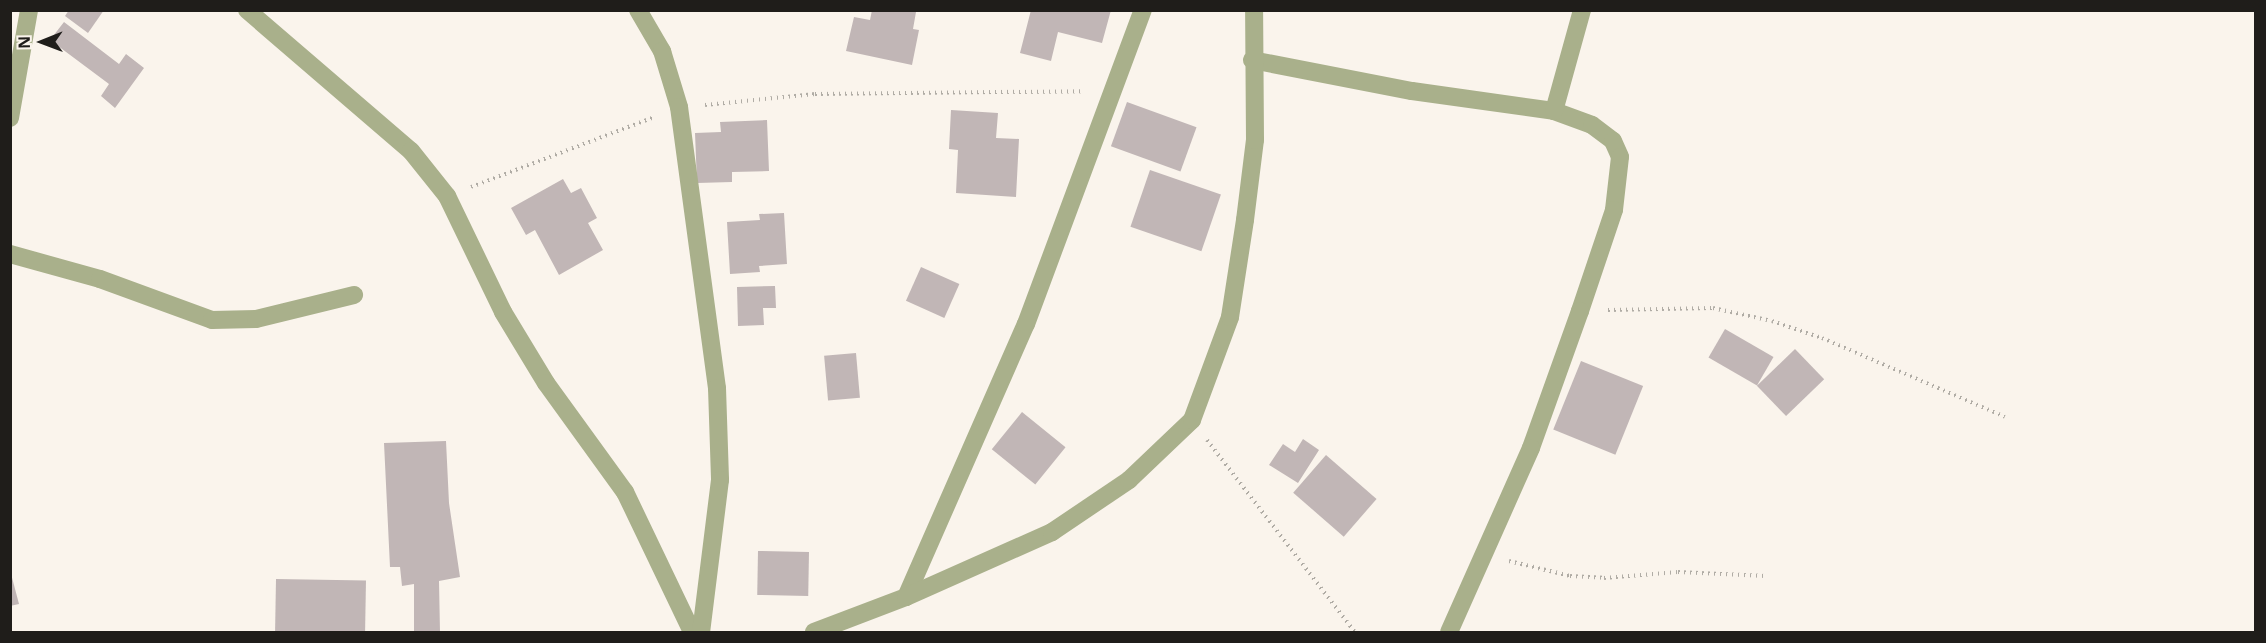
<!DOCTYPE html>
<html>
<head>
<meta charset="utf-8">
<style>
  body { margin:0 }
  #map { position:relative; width:2266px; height:643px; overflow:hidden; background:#faf4ec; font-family:"Noto Sans",sans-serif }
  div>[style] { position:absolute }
  .building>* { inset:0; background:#c1b6b6; transform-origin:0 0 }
  .path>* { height:4px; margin-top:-2px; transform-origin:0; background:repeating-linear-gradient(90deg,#b0aca5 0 1.5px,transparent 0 6px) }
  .minor>* { height:18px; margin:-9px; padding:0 9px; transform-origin:9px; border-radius:9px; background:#a9b08b }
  span { translate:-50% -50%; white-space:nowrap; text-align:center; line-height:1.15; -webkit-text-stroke:4.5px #faf4ec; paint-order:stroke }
  .frame { position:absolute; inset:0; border:12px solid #1f1d1a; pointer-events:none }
  .north { position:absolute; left:12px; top:12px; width:60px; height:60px; -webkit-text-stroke:4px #faf4ec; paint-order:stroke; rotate:269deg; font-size:16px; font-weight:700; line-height:24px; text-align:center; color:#1f1d1a }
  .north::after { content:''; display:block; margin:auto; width:21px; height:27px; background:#1f1d1a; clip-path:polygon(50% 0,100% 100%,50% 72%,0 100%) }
</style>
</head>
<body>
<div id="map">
  <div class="building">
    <i style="clip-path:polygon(69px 10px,104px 10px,88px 33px,65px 16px)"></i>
    <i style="clip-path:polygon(872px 10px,916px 12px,913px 29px,919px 30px,912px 65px,846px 51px,854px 17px,870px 20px)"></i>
    <i style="clip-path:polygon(1031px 10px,1111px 10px,1102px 43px,1058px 32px,1051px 61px,1020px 53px)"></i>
    <i style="clip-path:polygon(64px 22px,119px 64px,126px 54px,144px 68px,115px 108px,101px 96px,109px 84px,50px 40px)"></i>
    <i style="left:1127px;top:102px;width:74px;height:47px;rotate:20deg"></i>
    <i style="clip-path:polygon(951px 110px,998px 113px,996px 138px,1019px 139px,1016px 197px,956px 193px,958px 150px,949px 149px)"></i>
    <i style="clip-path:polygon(767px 120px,769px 171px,732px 172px,732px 182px,697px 183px,695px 133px,721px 132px,720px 122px)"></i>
    <i style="left:1150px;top:170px;width:75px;height:60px;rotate:19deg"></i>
    <i style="clip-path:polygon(563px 179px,571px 193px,581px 188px,597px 218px,588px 223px,603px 250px,559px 275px,535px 230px,526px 235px,511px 208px)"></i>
    <i style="clip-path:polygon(784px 213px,787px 264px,759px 266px,760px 272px,730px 274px,727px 222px,760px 220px,759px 214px)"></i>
    <i style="left:921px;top:267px;width:42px;height:37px;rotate:24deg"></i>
    <i style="clip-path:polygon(775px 286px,776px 308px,763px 308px,764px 325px,738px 326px,737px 287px)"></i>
    <i style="left:1725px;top:329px;width:56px;height:33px;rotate:30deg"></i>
    <i style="left:1795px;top:349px;width:42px;height:53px;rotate:46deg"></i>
    <i style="left:856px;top:353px;width:45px;height:32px;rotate:85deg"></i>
    <i style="left:1581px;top:361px;width:67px;height:74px;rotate:22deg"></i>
    <i style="left:1022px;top:412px;width:56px;height:48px;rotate:39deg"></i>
    <i style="clip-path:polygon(1303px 439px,1319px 450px,1298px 483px,1269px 465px,1283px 444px,1295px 452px)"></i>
    <i style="clip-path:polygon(446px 441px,449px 503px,460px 577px,439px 581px,440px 632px,414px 632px,414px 584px,402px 586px,400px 567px,390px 567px,384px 443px)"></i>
    <i style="left:1326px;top:455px;width:67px;height:50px;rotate:41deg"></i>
    <i style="left:758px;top:551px;width:51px;height:44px;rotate:1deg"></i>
    <i style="clip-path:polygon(10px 570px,19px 604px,10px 606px)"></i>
    <i style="left:276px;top:579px;width:90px;height:53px;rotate:1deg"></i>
  </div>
  <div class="path">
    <i style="left:705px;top:105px;width:111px;rotate:-5.7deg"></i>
    <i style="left:815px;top:94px;width:269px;rotate:-0.6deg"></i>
    <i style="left:471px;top:187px;width:196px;rotate:-20.9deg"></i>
    <i style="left:1608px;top:310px;width:105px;rotate:-1.1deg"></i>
    <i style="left:1713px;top:308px;width:60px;rotate:12.4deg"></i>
    <i style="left:1772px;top:321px;width:53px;rotate:18.8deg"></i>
    <i style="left:1822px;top:338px;width:199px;rotate:23.3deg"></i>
    <i style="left:1207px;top:440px;width:242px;rotate:52.4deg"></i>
    <i style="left:1509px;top:561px;width:63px;rotate:13.8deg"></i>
    <i style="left:1570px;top:576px;width:34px;rotate:3deg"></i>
    <i style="left:1604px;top:578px;width:74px;rotate:-4.6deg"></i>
    <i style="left:1678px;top:572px;width:87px;rotate:2.6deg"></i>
  </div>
  <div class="minor">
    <i style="left:247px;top:10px;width:216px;rotate:40.7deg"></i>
    <i style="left:411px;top:151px;width:58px;rotate:51.3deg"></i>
    <i style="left:447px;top:196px;width:129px;rotate:64.2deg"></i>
    <i style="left:503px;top:312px;width:83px;rotate:58.8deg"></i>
    <i style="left:546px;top:383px;width:135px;rotate:54.1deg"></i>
    <i style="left:625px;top:492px;width:155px;rotate:64.4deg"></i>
    <i style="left:638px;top:10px;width:48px;rotate:59.7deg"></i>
    <i style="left:662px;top:51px;width:59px;rotate:73.1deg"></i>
    <i style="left:679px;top:107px;width:284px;rotate:82.3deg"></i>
    <i style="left:717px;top:388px;width:92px;rotate:88.1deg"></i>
    <i style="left:720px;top:480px;width:153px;rotate:97.1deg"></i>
    <i style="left:1252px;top:60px;width:163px;rotate:11deg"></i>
    <i style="left:1412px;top:91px;width:143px;rotate:8deg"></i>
    <i style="left:1554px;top:111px;width:40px;rotate:20.2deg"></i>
    <i style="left:1592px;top:125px;width:26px;rotate:37deg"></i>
    <i style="left:1613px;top:141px;width:17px;rotate:66deg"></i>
    <i style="left:1620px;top:157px;width:53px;rotate:96.5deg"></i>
    <i style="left:1614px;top:210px;width:107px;rotate:108.6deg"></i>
    <i style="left:1580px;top:311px;width:145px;rotate:109.7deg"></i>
    <i style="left:1531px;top:448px;width:201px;rotate:114deg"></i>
    <i style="left:1554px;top:111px;width:105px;rotate:-74.5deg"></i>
    <i style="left:10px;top:118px;width:110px;rotate:-80deg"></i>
    <i style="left:10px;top:254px;width:93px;rotate:15.5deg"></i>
    <i style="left:100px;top:279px;width:119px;rotate:20.1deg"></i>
    <i style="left:212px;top:320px;width:44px;rotate:-1.3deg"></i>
    <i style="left:256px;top:319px;width:101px;rotate:-13.8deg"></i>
    <i style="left:906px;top:597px;width:298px;rotate:-66.3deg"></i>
    <i style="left:1026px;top:324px;width:335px;rotate:-69.6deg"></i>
    <i style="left:814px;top:632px;width:98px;rotate:-20.8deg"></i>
    <i style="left:906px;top:597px;width:160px;rotate:-24deg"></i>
    <i style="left:1052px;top:532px;width:93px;rotate:-34deg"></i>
    <i style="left:1129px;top:480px;width:87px;rotate:-43.6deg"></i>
    <i style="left:1192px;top:420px;width:110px;rotate:-69.7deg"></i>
    <i style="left:1230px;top:317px;width:98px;rotate:-81.2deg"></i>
    <i style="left:1245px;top:220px;width:81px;rotate:-82.9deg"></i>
    <i style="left:1255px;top:140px;width:130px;rotate:-90.4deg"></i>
  </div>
  <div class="frame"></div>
  <div class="north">N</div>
</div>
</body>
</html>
